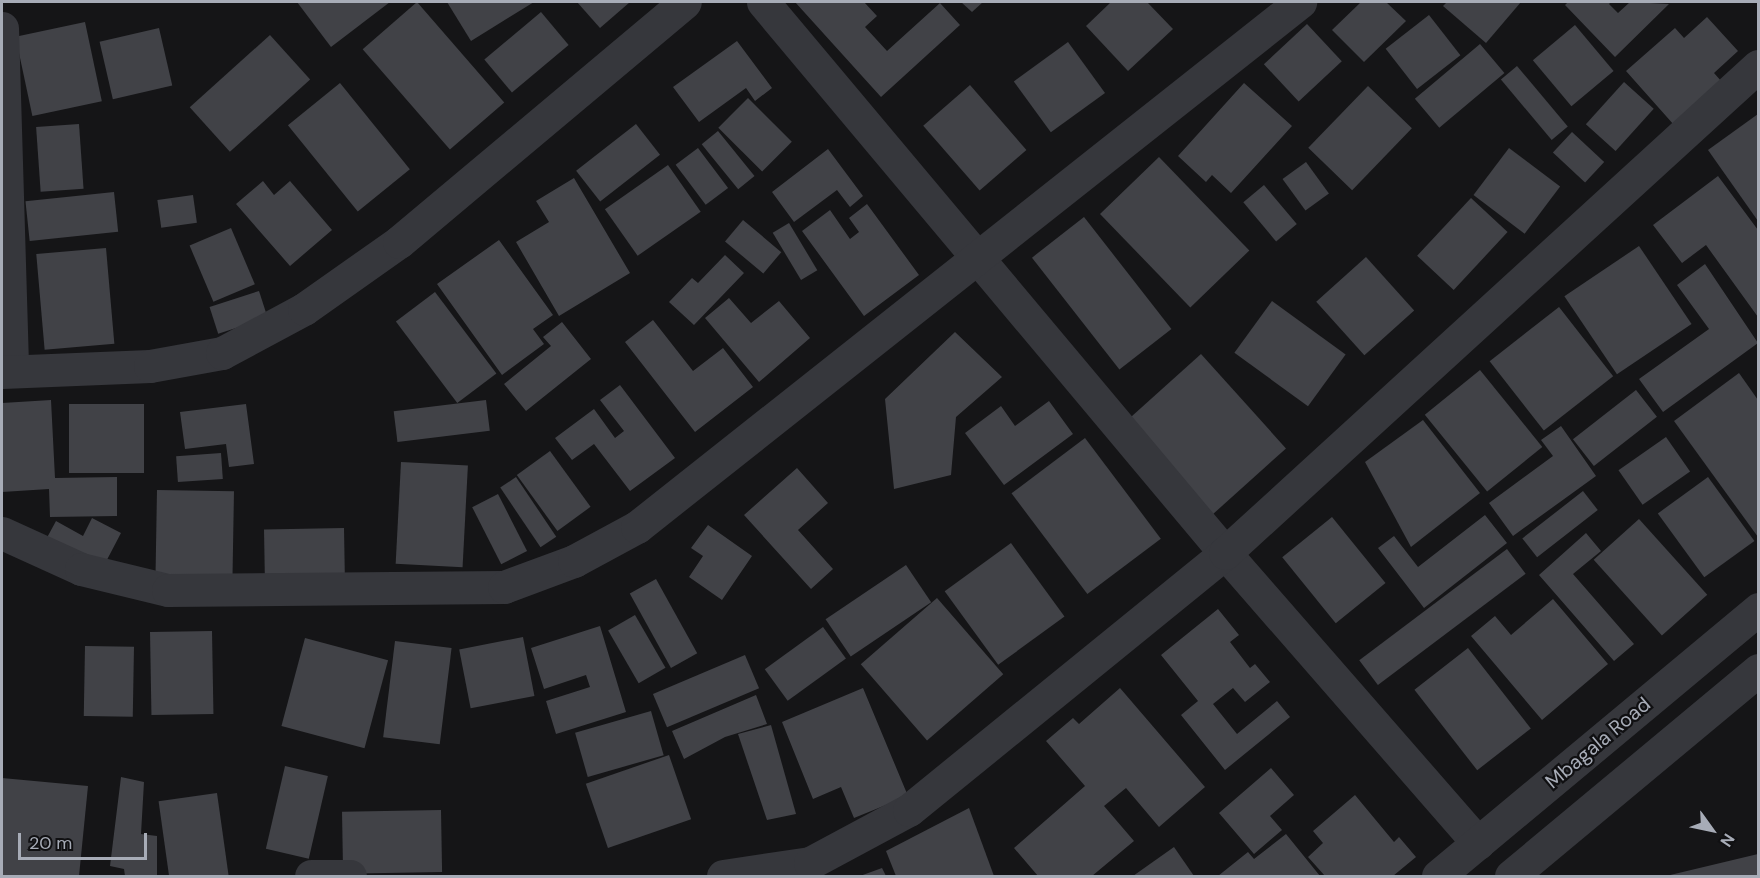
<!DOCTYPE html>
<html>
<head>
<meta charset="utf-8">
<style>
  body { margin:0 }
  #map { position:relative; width:1760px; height:878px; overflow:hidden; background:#151517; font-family:"DM Sans",sans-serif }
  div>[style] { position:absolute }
  .building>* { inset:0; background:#414247; transform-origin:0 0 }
  .minor>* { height:33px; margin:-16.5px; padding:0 16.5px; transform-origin:16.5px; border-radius:16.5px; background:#36373c }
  span { translate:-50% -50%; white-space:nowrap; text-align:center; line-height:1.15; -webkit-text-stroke:4.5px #101012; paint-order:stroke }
  .street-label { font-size:20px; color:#a7acb7 }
  .frame { position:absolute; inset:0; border:3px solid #a7acb7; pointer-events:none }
  .north { position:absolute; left:1682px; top:800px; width:60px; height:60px; -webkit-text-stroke:4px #101012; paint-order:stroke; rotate:123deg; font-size:16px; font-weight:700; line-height:24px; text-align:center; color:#a7acb7 }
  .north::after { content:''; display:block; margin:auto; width:21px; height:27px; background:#a7acb7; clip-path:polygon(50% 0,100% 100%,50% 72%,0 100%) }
  .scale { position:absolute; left:18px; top:833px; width:129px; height:27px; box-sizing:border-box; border:3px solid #a7acb7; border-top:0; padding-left:8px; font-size:18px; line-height:21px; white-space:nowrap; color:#a7acb7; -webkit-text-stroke:4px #101012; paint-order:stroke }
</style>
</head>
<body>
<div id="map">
  <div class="building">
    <i style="clip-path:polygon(297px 2px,390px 2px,331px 47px)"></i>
    <i style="left:417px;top:2px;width:133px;height:72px;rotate:49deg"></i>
    <i style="clip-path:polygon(447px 2px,534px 2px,471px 41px)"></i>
    <i style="clip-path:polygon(577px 2px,630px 2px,600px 28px)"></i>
    <i style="clip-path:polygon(795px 2px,864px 2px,877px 16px,865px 27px,887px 51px,940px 3px,960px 25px,881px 97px)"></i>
    <i style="clip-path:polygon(961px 2px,983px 2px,972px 12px)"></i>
    <i style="clip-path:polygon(1111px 2px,1147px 2px,1173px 29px,1128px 71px,1086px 26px)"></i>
    <i style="clip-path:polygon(1361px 2px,1386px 2px,1406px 21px,1364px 62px,1332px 30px)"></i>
    <i style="clip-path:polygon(1447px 2px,1521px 2px,1486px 43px,1443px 6px)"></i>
    <i style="clip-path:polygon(1568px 2px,1611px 2px,1609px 4px,1618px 13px,1630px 2px,1669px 4px,1615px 57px,1565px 5px)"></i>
    <i style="left:541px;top:12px;width:43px;height:74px;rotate:50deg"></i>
    <i style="left:1429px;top:15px;width:51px;height:55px;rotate:52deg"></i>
    <i style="clip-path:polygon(1707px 17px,1738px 51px,1714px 73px,1722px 82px,1674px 125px,1626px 71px,1675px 28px,1684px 38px)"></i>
    <i style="left:85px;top:22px;width:81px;height:71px;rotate:78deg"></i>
    <i style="left:1307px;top:24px;width:51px;height:59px;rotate:47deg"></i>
    <i style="left:1575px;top:25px;width:60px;height:55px;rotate:50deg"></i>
    <i style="left:159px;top:28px;width:59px;height:61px;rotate:77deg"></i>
    <i style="left:270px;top:35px;width:60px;height:108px;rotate:48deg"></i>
    <i style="clip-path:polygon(737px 41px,772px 88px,755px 101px,746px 88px,699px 122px,673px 87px)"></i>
    <i style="left:1068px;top:42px;width:63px;height:67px;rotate:54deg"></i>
    <i style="left:1480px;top:44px;width:38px;height:85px;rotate:50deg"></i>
    <i style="left:1517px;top:66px;width:79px;height:21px;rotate:50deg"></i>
    <i style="left:1624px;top:82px;width:40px;height:57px;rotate:42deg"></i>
    <i style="left:340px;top:83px;width:111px;height:67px;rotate:51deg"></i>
    <i style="clip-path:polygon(1244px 83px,1292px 126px,1231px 193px,1212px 175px,1206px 182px,1178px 156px)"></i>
    <i style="left:970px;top:85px;width:86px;height:62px;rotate:49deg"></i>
    <i style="left:1368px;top:86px;width:61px;height:86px;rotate:44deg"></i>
    <i style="left:748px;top:98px;width:62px;height:42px;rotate:45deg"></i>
    <i style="clip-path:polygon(1758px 114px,1758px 221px,1708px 150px)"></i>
    <i style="left:79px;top:124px;width:65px;height:43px;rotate:86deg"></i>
    <i style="left:636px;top:124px;width:39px;height:76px;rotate:52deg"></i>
    <i style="left:718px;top:131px;width:58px;height:21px;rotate:51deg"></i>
    <i style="left:1572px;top:132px;width:44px;height:28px;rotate:43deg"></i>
    <i style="left:698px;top:148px;width:50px;height:28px;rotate:53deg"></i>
    <i style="left:1509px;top:148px;width:64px;height:59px;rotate:37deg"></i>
    <i style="clip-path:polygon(828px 149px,863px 196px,850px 207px,837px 190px,794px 222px,772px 192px)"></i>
    <i style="left:1159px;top:157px;width:130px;height:82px;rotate:46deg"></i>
    <i style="left:1306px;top:162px;width:39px;height:29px;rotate:54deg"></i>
    <i style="left:668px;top:165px;width:57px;height:77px;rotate:55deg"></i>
    <i style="clip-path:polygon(1718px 176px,1758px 230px,1758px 317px,1706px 245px,1682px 263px,1653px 225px)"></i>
    <i style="clip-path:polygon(574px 178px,630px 273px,559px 316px,516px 242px,549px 222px,536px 201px)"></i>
    <i style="clip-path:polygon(263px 181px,274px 195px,290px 181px,332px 230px,290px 266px,236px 204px)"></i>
    <i style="left:1264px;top:185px;width:51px;height:27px;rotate:50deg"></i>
    <i style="left:114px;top:192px;width:40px;height:89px;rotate:84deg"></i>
    <i style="left:193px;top:195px;width:28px;height:36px;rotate:82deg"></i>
    <i style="left:1471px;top:198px;width:50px;height:79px;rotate:43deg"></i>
    <i style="clip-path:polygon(867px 204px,919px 275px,864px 316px,802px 231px,830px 210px,850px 239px,859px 232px,849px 218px)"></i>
    <i style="left:1084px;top:217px;width:142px;height:66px;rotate:52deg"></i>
    <i style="left:743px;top:220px;width:50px;height:28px;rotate:40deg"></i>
    <i style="left:789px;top:223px;width:55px;height:19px;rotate:59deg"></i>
    <i style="left:231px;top:228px;width:61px;height:45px;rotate:67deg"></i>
    <i style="clip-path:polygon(499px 240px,553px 315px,533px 329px,544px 344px,502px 375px,437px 284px)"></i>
    <i style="left:1639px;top:246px;width:94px;height:90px;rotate:56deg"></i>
    <i style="left:106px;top:248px;width:96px;height:70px;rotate:85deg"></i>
    <i style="clip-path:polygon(725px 255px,744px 273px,694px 325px,669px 302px,692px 278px,698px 283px)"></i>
    <i style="left:1366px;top:257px;width:72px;height:67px;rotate:48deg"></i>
    <i style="clip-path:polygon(1705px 264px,1758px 343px,1663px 412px,1639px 379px,1709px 329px,1677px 285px)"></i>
    <i style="left:259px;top:291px;width:28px;height:52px;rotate:72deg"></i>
    <i style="left:435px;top:292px;width:102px;height:49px;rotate:53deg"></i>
    <i style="clip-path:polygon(729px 298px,751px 323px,779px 301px,810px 338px,759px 382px,705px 318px)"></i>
    <i style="left:1272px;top:301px;width:91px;height:64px;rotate:36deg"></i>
    <i style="left:1559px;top:307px;width:88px;height:88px;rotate:52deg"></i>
    <i style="clip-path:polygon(653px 320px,693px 371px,723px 348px,753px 387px,695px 432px,625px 342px)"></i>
    <i style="clip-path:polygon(562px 322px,591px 359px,526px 411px,504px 384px,551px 346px,543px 337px)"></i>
    <i style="clip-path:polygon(955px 332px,1002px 377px,956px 417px,951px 475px,894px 489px,885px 399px)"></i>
    <i style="left:1201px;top:354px;width:127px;height:107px;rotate:48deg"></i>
    <i style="left:1480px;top:370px;width:99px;height:71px;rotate:51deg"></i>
    <i style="clip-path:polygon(1739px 373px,1758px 400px,1758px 537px,1674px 421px)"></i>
    <i style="clip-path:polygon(620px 385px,675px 458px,630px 491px,594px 444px,572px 460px,555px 438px,594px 409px,615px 438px,624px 431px,600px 400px)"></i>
    <i style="left:1636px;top:390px;width:34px;height:80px;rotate:52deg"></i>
    <i style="clip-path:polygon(51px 400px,55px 478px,117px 477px,117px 516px,50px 517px,49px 489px,2px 492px,2px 403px)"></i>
    <i style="left:486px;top:400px;width:31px;height:93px;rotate:83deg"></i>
    <i style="clip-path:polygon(1049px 401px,1073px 434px,1004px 485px,965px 433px,1001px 406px,1015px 426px)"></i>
    <i style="left:69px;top:404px;width:75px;height:69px"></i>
    <i style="clip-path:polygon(246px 404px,254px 464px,229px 467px,226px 444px,185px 449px,180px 412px)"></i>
    <i style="clip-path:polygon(1423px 420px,1480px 493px,1411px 547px,1365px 462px)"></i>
    <i style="clip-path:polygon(1561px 426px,1596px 476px,1513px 536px,1489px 503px,1553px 456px,1541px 440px)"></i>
    <i style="left:1666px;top:437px;width:42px;height:58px;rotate:55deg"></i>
    <i style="left:1085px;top:438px;width:126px;height:92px;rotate:53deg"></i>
    <i style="left:550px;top:451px;width:69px;height:41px;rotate:54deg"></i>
    <i style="left:221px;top:453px;width:26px;height:45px;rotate:86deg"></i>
    <i style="left:401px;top:462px;width:67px;height:102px;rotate:3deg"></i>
    <i style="clip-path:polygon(797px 468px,828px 503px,798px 530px,833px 569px,811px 589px,744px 515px)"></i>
    <i style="left:516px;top:477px;width:72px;height:19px;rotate:56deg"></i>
    <i style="left:1708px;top:477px;width:79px;height:62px;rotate:54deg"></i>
    <i style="left:157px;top:490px;width:77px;height:93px;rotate:1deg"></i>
    <i style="left:1583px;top:491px;width:24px;height:77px;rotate:52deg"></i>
    <i style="left:498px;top:494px;width:64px;height:29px;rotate:63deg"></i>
    <i style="clip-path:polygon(1485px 515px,1507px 543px,1424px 608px,1378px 548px,1394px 536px,1418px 567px)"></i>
    <i style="left:1332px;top:517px;width:85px;height:64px;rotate:51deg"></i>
    <i style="clip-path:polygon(92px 518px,121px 533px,99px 575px,43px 545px,56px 521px,83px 536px)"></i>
    <i style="left:1639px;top:519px;width:102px;height:61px;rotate:48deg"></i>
    <i style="clip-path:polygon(708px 525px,752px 556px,722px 600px,689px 577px,703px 556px,691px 548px)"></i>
    <i style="left:344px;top:528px;width:46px;height:80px;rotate:89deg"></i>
    <i style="clip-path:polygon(1586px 533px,1601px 551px,1573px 574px,1634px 644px,1614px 661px,1539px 575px)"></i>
    <i style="left:1011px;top:543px;width:91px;height:82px;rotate:54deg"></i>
    <i style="left:1507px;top:549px;width:31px;height:185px;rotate:53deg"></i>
    <i style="left:906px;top:565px;width:45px;height:97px;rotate:56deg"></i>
    <i style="left:656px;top:579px;width:85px;height:30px;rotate:61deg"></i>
    <i style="left:937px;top:598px;width:101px;height:101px;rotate:49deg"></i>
    <i style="clip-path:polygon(1553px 599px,1608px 664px,1542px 720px,1471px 636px,1495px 616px,1511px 635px)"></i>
    <i style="clip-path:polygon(1218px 609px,1239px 635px,1230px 642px,1250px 668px,1255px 664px,1270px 682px,1245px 702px,1233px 688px,1213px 704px,1237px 734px,1277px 701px,1290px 717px,1225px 770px,1181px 715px,1198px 701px,1161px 655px)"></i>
    <i style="left:635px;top:615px;width:61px;height:31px;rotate:60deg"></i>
    <i style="clip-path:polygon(600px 626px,626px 712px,556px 734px,546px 701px,590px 687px,586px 675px,544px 689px,531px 648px)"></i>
    <i style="left:823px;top:627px;width:39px;height:72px;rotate:54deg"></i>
    <i style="left:212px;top:631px;width:83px;height:62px;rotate:89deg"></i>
    <i style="left:523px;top:637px;width:60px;height:65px;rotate:79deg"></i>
    <i style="left:305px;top:638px;width:86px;height:91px;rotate:15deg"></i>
    <i style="left:395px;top:641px;width:57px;height:97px;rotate:7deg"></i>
    <i style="left:85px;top:646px;width:49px;height:70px;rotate:1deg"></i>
    <i style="left:1468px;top:648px;width:102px;height:68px;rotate:52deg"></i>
    <i style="left:745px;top:655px;width:36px;height:100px;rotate:67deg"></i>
    <i style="clip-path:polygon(863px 688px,908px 796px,854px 818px,841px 787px,813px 799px,782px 722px)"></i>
    <i style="clip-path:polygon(1120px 688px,1205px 787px,1159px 827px,1126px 788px,1104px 806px,1134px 841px,1092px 876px,1038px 876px,1014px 848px,1085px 786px,1046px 741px,1073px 718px,1079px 724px)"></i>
    <i style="clip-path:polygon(756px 695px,767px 724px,725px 737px,684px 759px,672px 731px)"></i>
    <i style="left:651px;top:711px;width:46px;height:79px;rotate:74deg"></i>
    <i style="clip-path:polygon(771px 725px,796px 814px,767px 820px,738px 734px)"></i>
    <i style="left:669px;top:755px;width:68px;height:88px;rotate:71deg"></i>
    <i style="left:285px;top:766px;width:44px;height:85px;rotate:13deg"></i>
    <i style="clip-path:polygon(1271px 768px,1294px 795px,1270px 816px,1282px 830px,1254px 854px,1219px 813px)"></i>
    <i style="clip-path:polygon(121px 777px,144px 782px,141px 834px,157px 836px,157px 876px,125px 876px,124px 869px,110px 866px)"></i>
    <i style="clip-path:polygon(2px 778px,88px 786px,79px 876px,2px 876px)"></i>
    <i style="left:217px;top:793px;width:84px;height:59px;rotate:82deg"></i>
    <i style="clip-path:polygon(1355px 795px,1394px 842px,1399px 837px,1416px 857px,1393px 876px,1325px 876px,1308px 857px,1323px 843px,1313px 831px)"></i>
    <i style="clip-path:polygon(969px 808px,994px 876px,896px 876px,886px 851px)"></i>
    <i style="left:441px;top:810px;width:62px;height:99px;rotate:89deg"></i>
    <i style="clip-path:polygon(1286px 834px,1320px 876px,1218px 876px,1248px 852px,1254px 859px)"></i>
    <i style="clip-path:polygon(1174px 847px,1194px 876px,1133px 876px)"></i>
    <i style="clip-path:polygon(1758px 854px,1758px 876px,1666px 876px)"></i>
    <i style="clip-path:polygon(882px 868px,886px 876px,860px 876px)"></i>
  </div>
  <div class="minor">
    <i style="left:763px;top:2px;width:719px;rotate:50.02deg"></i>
    <i style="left:1225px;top:553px;width:385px;rotate:48.9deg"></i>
    <i style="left:2px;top:28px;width:343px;rotate:88.3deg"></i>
    <i style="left:2px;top:372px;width:148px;rotate:-2.3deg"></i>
    <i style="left:150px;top:366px;width:73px;rotate:-10.2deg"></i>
    <i style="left:222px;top:353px;width:93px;rotate:-28.2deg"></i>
    <i style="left:304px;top:309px;width:116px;rotate:-35.2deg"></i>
    <i style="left:399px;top:242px;width:373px;rotate:-40deg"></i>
    <i style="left:2px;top:533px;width:87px;rotate:24.5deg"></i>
    <i style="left:81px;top:569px;width:89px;rotate:13.6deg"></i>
    <i style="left:168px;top:590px;width:336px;rotate:-0.5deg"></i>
    <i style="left:504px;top:587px;width:75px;rotate:-20.4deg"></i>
    <i style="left:574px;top:561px;width:72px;rotate:-28.4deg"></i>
    <i style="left:637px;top:527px;width:846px;rotate:-38.37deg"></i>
    <i style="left:311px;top:876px;width:39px"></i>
    <i style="left:723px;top:876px;width:88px;rotate:-8.5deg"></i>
    <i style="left:810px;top:863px;width:112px;rotate:-28.2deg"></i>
    <i style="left:909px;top:810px;width:407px;rotate:-39.1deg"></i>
    <i style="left:1225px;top:553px;width:722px;rotate:-42.42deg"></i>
    <i style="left:1438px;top:876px;width:417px;rotate:-39.8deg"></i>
    <i style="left:1511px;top:876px;width:322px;rotate:-39.8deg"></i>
  </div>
  <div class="street-label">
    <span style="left:1598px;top:743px;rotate:-40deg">Mbagala Road</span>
  </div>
  <div class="frame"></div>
  <div class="north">N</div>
  <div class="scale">20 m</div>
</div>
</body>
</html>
